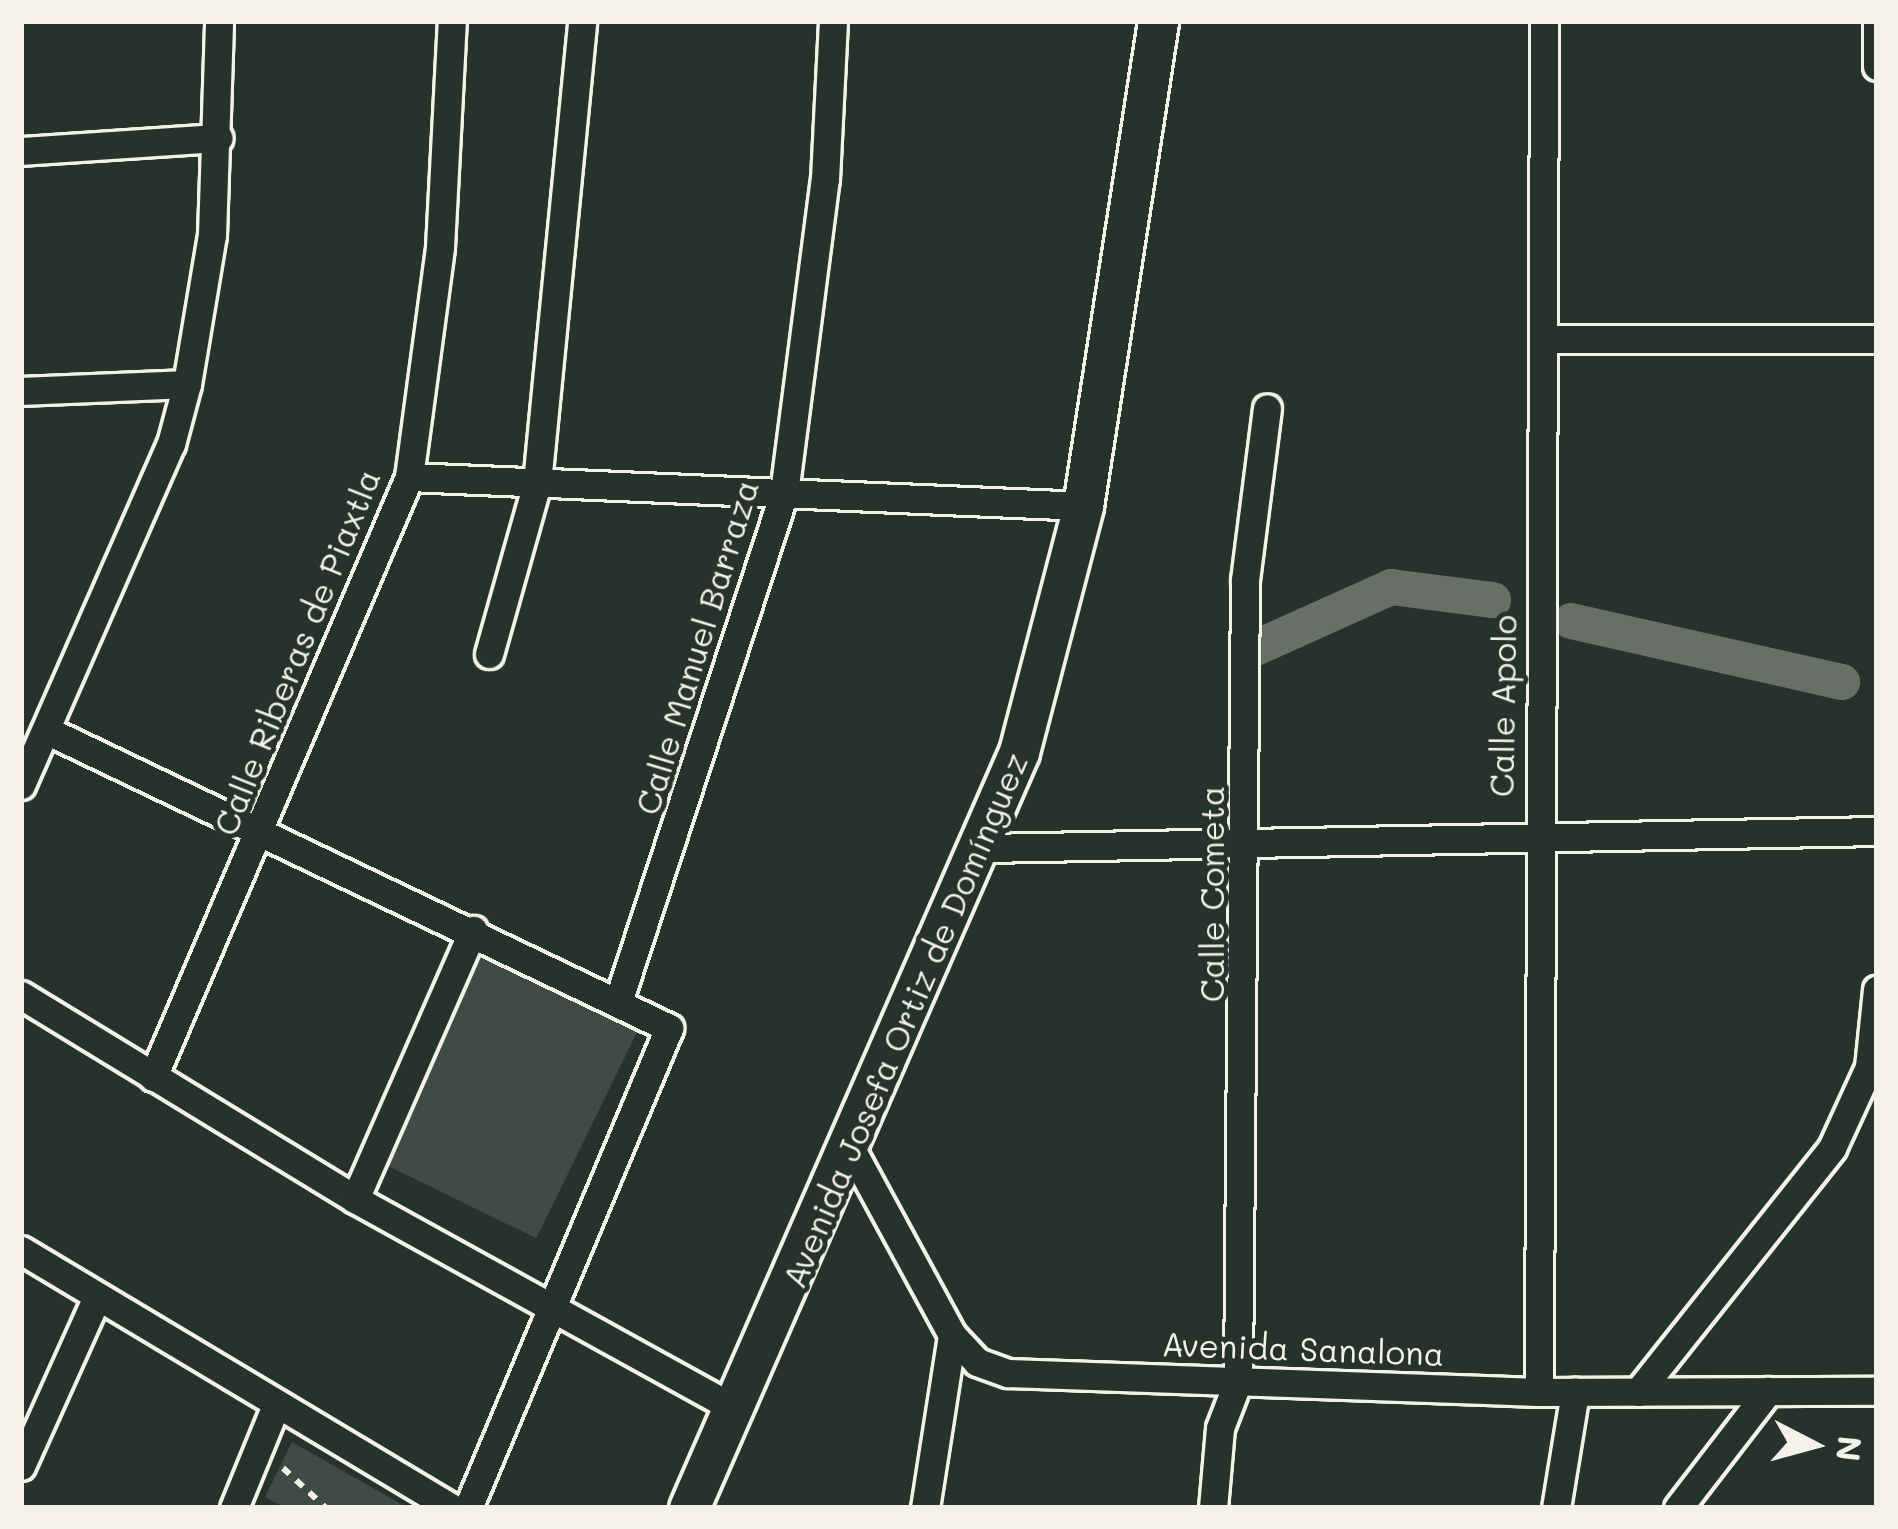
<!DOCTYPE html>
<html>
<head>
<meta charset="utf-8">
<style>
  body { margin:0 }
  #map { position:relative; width:1898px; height:1529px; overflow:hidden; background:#26332d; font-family:Mali,sans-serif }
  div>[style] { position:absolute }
  .green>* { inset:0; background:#414b45; transform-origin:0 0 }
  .canal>* { height:36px; margin:-18px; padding:0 18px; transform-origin:18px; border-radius:18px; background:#676f68 }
  .path>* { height:6px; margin-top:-3px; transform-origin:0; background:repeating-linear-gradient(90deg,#f4f1e8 0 9px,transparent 0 18px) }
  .roads { filter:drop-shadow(3px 0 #f4f1e8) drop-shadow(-3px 0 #f4f1e8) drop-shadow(0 3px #f4f1e8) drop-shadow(0 -3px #f4f1e8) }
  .street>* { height:27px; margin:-13.5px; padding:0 13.5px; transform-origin:13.5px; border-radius:13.5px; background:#26332d }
  .secondary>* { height:39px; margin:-19.5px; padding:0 19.5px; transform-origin:19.5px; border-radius:19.5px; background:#26332d }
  span { translate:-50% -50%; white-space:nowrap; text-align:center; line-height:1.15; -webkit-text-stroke:10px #26332d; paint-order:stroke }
  .street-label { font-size:33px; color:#f4f1e8 }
  .frame { position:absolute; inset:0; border:24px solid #f4f1e8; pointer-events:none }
  .north { position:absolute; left:1754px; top:1385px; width:120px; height:120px; -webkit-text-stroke:9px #26332d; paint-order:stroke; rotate:96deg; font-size:33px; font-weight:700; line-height:48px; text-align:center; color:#f4f1e8 }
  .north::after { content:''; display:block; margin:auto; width:42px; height:54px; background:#f4f1e8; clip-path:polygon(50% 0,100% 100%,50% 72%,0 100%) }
</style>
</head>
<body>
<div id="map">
  <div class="green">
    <i style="left:461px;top:939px;width:199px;height:236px;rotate:26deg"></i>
    <i style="clip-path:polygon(292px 1442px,408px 1508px,286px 1508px,265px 1497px)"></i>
  </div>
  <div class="canal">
    <i style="left:1571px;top:621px;width:278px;rotate:12.7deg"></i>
    <i style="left:1251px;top:650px;width:154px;rotate:-24.2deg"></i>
    <i style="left:1391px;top:587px;width:103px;rotate:7.3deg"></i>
  </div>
  <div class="path">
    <i style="left:283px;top:1468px;width:59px;rotate:42.9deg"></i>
  </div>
  <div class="roads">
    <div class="street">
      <i style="left:1877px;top:21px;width:45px;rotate:90deg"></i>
      <i style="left:21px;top:151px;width:198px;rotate:-3.8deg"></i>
      <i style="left:1546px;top:339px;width:331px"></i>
      <i style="left:21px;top:391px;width:166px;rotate:-2.4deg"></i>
      <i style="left:409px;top:477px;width:675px;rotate:2.46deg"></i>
      <i style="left:489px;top:654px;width:178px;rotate:-74.3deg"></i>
      <i style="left:537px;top:483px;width:464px;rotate:-84.4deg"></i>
      <i style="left:46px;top:730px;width:691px;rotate:25.56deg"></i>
      <i style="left:669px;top:1028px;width:520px;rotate:112.72deg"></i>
      <i style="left:21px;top:785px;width:373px;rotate:-66.3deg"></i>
      <i style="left:171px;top:444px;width:62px;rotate:-75.1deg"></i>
      <i style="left:187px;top:384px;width:151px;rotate:-80.5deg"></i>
      <i style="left:212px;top:235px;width:214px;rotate:-88.1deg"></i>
      <i style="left:985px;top:848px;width:892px;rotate:-1.09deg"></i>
      <i style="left:21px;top:995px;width:391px;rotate:31.4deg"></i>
      <i style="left:355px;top:1199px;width:436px;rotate:28.9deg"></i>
      <i style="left:619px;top:999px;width:532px;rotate:-71.94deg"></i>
      <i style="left:784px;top:493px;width:317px;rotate:-82.6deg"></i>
      <i style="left:825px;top:179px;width:158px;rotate:-87.1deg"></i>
      <i style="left:153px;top:1077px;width:652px;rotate:-66.89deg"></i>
      <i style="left:409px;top:477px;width:232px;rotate:-82.3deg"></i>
      <i style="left:440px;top:247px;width:226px;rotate:-87deg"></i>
      <i style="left:851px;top:1149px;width:212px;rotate:61.5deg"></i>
      <i style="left:952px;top:1335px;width:37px;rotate:47deg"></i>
      <i style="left:977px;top:1362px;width:33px;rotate:20deg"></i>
      <i style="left:1008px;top:1373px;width:531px;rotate:2.05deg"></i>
      <i style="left:1539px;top:1392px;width:338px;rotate:-0.2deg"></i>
      <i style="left:355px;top:1199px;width:294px;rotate:-66.3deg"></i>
      <i style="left:21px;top:1250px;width:502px;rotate:30.91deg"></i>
      <i style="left:1539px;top:1392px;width:1371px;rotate:-89.79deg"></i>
      <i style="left:1638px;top:1392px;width:312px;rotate:-51.5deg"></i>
      <i style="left:1832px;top:1148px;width:89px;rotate:-65.4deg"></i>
      <i style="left:1869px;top:1067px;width:78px;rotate:-84.1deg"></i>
      <i style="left:21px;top:1466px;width:185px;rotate:-65.8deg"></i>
      <i style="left:234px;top:1508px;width:111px;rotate:-67.8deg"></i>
      <i style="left:925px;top:1508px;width:175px;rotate:-81.1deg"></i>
      <i style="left:1213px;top:1508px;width:80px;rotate:-85deg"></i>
      <i style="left:1220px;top:1428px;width:50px;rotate:-69deg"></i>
      <i style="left:1238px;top:1381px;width:801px;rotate:-89.5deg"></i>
      <i style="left:1245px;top:580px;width:173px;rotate:-82.7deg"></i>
      <i style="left:1556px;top:1508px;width:118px;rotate:-80.7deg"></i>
      <i style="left:1678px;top:1508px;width:148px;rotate:-52.4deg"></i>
    </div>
    <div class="secondary">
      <i style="left:689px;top:1508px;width:825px;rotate:-66.42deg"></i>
      <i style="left:1019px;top:752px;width:254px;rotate:-75.4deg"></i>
      <i style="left:1083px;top:506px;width:491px;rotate:-81.2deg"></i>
    </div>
  </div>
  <div class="street-label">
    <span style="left:696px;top:647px;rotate:-73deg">Calle Manuel Barraza</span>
    <span style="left:296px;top:652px;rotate:-68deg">Calle Riberas de Piaxtla</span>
    <span style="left:1502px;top:706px;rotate:-89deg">Calle Apolo</span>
    <span style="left:1211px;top:894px;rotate:-90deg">Calle Cometa</span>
    <span style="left:904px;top:1020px;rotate:-67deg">Avenida Josefa Ortiz de Domínguez</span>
    <span style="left:1303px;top:1348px;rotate:2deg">Avenida Sanalona</span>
  </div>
  <div class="frame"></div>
  <div class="north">N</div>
</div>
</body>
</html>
